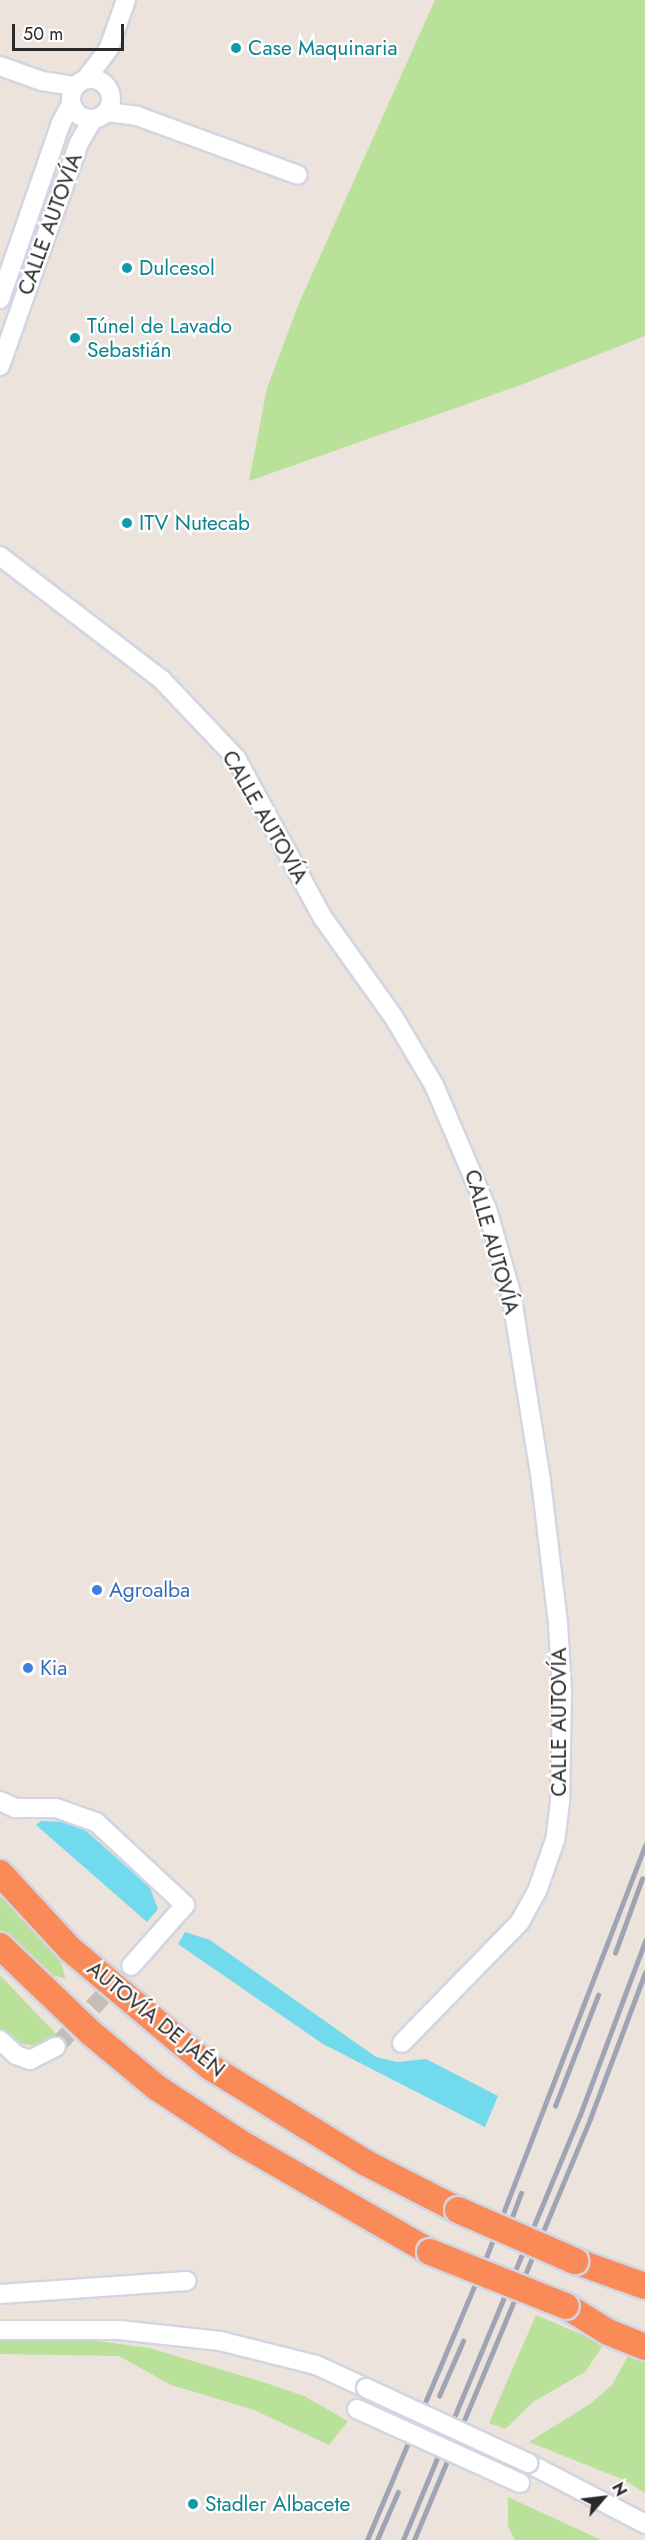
<!DOCTYPE html>
<html>
<head>
<meta charset="utf-8">
<style>
  body { margin:0 }
  #map { position:relative; width:645px; height:2540px; overflow:hidden; background:#ece3dc; font-family:Jost,sans-serif }
  div>[style] { position:absolute }
  .green>* { inset:0; background:#bae199 }
  .water>* { inset:0; background:#71daec }
  .minor-tunnel>* { height:18px; margin-top:-9px; transform-origin:0; background:repeating-linear-gradient(90deg,#c5beb8 0 18px,transparent 0 27px) }
  .roads { filter:drop-shadow(2px 0 #d1d6e2) drop-shadow(-2px 0 #d1d6e2) drop-shadow(0 2px #d1d6e2) drop-shadow(0 -2px #d1d6e2) }
  .minor>* { height:18px; margin:-9px; padding:0 9px; transform-origin:9px; border-radius:9px; background:#fff }
  .minor>.ring { margin:-9px; padding:0; box-sizing:content-box; background:none; border:18px solid #fff; border-radius:50% }
  .highway>* { height:26px; margin:-13px; padding:0 13px; transform-origin:13px; border-radius:13px; background:#fa8b58 }
  .rail>* { height:4.5px; margin:-2.25px; padding:0 2.25px; transform-origin:2.25px; border-radius:2.25px; background:#9fa4b4 }
  .bridges { filter:drop-shadow(2px 0 #d1d6e2) drop-shadow(-2px 0 #d1d6e2) drop-shadow(0 2px #d1d6e2) drop-shadow(0 -2px #d1d6e2) }
  .minor-bridge>* { height:18px; margin:-9px; padding:0 9px; transform-origin:9px; border-radius:9px; background:#fff }
  .highway-bridge>* { height:26px; margin:-13px; padding:0 13px; transform-origin:13px; border-radius:13px; background:#fa8b58 }
  .dots>* { width:16px; height:16px; translate:-50% -50%; box-sizing:border-box; border:3px solid #fff; border-radius:50% }
  span { translate:-50% -50%; white-space:nowrap; text-align:center; line-height:1.15; -webkit-text-stroke:4.5px #fff; paint-order:stroke }
  .culture-label { font-size:21px; color:#0d838f }
  .left { translate:0 -50%; text-align:left }
  .street-label { font-size:21px; color:#2a2a2a }
  .shop-label { font-size:21px; color:#366cbe }
  .north { position:absolute; left:573px; top:2468px; width:60px; height:60px; -webkit-text-stroke:4px #fff; paint-order:stroke; rotate:62deg; font-size:16px; font-weight:700; line-height:24px; text-align:center; color:#2a2a2a }
  .north::after { content:''; display:block; margin:auto; width:21px; height:27px; background:#2a2a2a; clip-path:polygon(50% 0,100% 100%,50% 72%,0 100%) }
  .scale { position:absolute; left:12px; top:24px; width:112px; height:27px; box-sizing:border-box; border:3px solid #2a2a2a; border-top:0; padding-left:8px; font-size:18px; line-height:21px; white-space:nowrap; color:#2a2a2a; -webkit-text-stroke:4px #fff; paint-order:stroke }
</style>
</head>
<body>
<div id="map">
  <div class="green">
    <i style="clip-path:polygon(435px 0,645px 0,645px 336px,518px 386px,249px 481px,267px 388px,300px 301px)"></i>
    <i style="clip-path:polygon(0 1896px,59px 1957px,66px 1979px,42px 1972px,0 1930px)"></i>
    <i style="clip-path:polygon(0 1975px,57px 2035px,37px 2046px,16px 2043px,6px 2036px,0 2029px)"></i>
    <i style="clip-path:polygon(536px 2315px,604px 2344px,585px 2372px,533px 2402px,505px 2429px,489px 2423px)"></i>
    <i style="clip-path:polygon(90px 2340px,149px 2348px,269px 2384px,304px 2396px,348px 2421px,329px 2445px,254px 2410px,171px 2385px,119px 2356px,0 2354px,0 2341px)"></i>
    <i style="clip-path:polygon(628px 2356px,645px 2361px,645px 2493px,624px 2480px,529px 2442px,590px 2404px,612px 2385px)"></i>
    <i style="clip-path:polygon(508px 2497px,601px 2540px,515px 2540px,508px 2526px)"></i>
  </div>
  <div class="water">
    <i style="clip-path:polygon(41px 1821px,67px 1822px,85px 1830px,138px 1877px,150px 1888px,158px 1909px,147px 1922px,36px 1825px)"></i>
    <i style="clip-path:polygon(185px 1932px,210px 1940px,376px 2057px,397px 2062px,426px 2059px,498px 2096px,485px 2127px,323px 2044px,178px 1944px)"></i>
  </div>
  <div class="minor-tunnel">
    <i style="left:56px;top:2047px;width:110px;rotate:-47.2deg"></i>
  </div>
  <div class="roads">
    <div class="minor">
      <i style="left:0;top:66px;width:45px;rotate:19.7deg"></i>
      <i style="left:42px;top:81px;width:33px;rotate:9deg"></i>
      <i style="left:86px;top:79px;width:39px;rotate:-53deg"></i>
      <i style="left:109px;top:48px;width:51px;rotate:-70.5deg"></i>
      <i class="ring" style="left:71px;top:79px;width:22px;height:22px"></i>
      <i style="left:106px;top:112px;width:31px;rotate:7deg"></i>
      <i style="left:137px;top:116px;width:171px;rotate:20.1deg"></i>
      <i style="left:0;top:299px;width:186px;rotate:-70.9deg"></i>
      <i style="left:61px;top:123px;width:21px;rotate:-62deg"></i>
      <i style="left:0;top:366px;width:237px;rotate:-70.5deg"></i>
      <i style="left:79px;top:143px;width:28px;rotate:-60deg"></i>
      <i style="left:0;top:556px;width:204px;rotate:37.4deg"></i>
      <i style="left:162px;top:680px;width:108px;rotate:46.5deg"></i>
      <i style="left:236px;top:758px;width:182px;rotate:61.5deg"></i>
      <i style="left:323px;top:918px;width:120px;rotate:54.5deg"></i>
      <i style="left:393px;top:1016px;width:80px;rotate:59.3deg"></i>
      <i style="left:434px;top:1085px;width:135px;rotate:66.9deg"></i>
      <i style="left:487px;top:1209px;width:87px;rotate:74.1deg"></i>
      <i style="left:511px;top:1293px;width:190px;rotate:80.9deg"></i>
      <i style="left:541px;top:1481px;width:144px;rotate:83.2deg"></i>
      <i style="left:558px;top:1624px;width:67px;rotate:86.6deg"></i>
      <i style="left:562px;top:1691px;width:111px;rotate:91deg"></i>
      <i style="left:560px;top:1802px;width:38px;rotate:97deg"></i>
      <i style="left:555px;top:1840px;width:54px;rotate:109.4deg"></i>
      <i style="left:537px;top:1891px;width:35px;rotate:119deg"></i>
      <i style="left:520px;top:1922px;width:169px;rotate:134.3deg"></i>
      <i style="left:0;top:1801px;width:17px;rotate:25deg"></i>
      <i style="left:15px;top:1808px;width:41px"></i>
      <i style="left:56px;top:1808px;width:42px;rotate:19.3deg"></i>
      <i style="left:96px;top:1822px;width:122px;rotate:43deg"></i>
      <i style="left:185px;top:1905px;width:81px;rotate:131.5deg"></i>
      <i style="left:0;top:2040px;width:22px;rotate:43deg"></i>
      <i style="left:16px;top:2055px;width:15px;rotate:20deg"></i>
      <i style="left:30px;top:2060px;width:29px;rotate:-27deg"></i>
      <i style="left:0;top:2294px;width:187px;rotate:-4deg"></i>
      <i style="left:0;top:2330px;width:119px"></i>
      <i style="left:119px;top:2330px;width:102px;rotate:6.2deg"></i>
      <i style="left:220px;top:2341px;width:99px;rotate:14deg"></i>
      <i style="left:316px;top:2365px;width:55px;rotate:24.7deg"></i>
      <i style="left:528px;top:2463px;width:132px;rotate:27.5deg"></i>
    </div>
    <div class="highway">
      <i style="left:0;top:1873px;width:103px;rotate:47.4deg"></i>
      <i style="left:70px;top:1949px;width:183px;rotate:40.1deg"></i>
      <i style="left:210px;top:2067px;width:183px;rotate:31.6deg"></i>
      <i style="left:366px;top:2163px;width:103px;rotate:27.1deg"></i>
      <i style="left:0;top:1946px;width:126px;rotate:43.7deg"></i>
      <i style="left:91px;top:2033px;width:85px;rotate:39.7deg"></i>
      <i style="left:156px;top:2087px;width:100px;rotate:33.5deg"></i>
      <i style="left:239px;top:2142px;width:220px;rotate:29.9deg"></i>
      <i style="left:575px;top:2261px;width:74px;rotate:19.7deg"></i>
      <i style="left:566px;top:2306px;width:49px;rotate:31.8deg"></i>
      <i style="left:608px;top:2332px;width:40px;rotate:22deg"></i>
    </div>
  </div>
  <div class="rail">
    <i style="left:615px;top:1953px;width:79px;rotate:-70deg"></i>
    <i style="left:555px;top:2106px;width:119px;rotate:-68.8deg"></i>
    <i style="left:503px;top:2241px;width:51px;rotate:-69.4deg"></i>
    <i style="left:439px;top:2396px;width:60px;rotate:-66.4deg"></i>
    <i style="left:367px;top:2540px;width:295px;rotate:-67.1deg"></i>
    <i style="left:482px;top:2268px;width:453px;rotate:-68.9deg"></i>
    <i style="left:377px;top:2540px;width:52px;rotate:-66.4deg"></i>
    <i style="left:403px;top:2540px;width:460px;rotate:-67.4deg"></i>
    <i style="left:580px;top:2115px;width:186px;rotate:-69.5deg"></i>
    <i style="left:414px;top:2540px;width:456px;rotate:-67.3deg"></i>
    <i style="left:590px;top:2119px;width:156px;rotate:-69.4deg"></i>
  </div>
  <div class="bridges">
    <div class="minor-bridge">
      <i style="left:366px;top:2388px;width:179px;rotate:24.8deg"></i>
      <i style="left:357px;top:2409px;width:179px;rotate:24.4deg"></i>
    </div>
    <div class="highway-bridge">
      <i style="left:458px;top:2210px;width:128px;rotate:23.6deg"></i>
      <i style="left:430px;top:2252px;width:146px;rotate:21.7deg"></i>
    </div>
  </div>
  <div class="dots">
    <i style="left:236px;top:48px;background:#0f9aa8"></i>
    <i style="left:127px;top:268px;background:#0f9aa8"></i>
    <i style="left:75px;top:338px;background:#0f9aa8"></i>
    <i style="left:127px;top:523px;background:#0f9aa8"></i>
    <i style="left:97px;top:1590px;background:#3f7fe0"></i>
    <i style="left:28px;top:1668px;background:#3f7fe0"></i>
    <i style="left:193px;top:2504px;background:#0f9aa8"></i>
  </div>
  <div class="culture-label">
    <span class="left" style="left:248px;top:48px">Case Maquinaria</span>
    <span class="left" style="left:139px;top:268px">Dulcesol</span>
    <span class="left" style="left:87px;top:338px">Túnel de Lavado<br>Sebastián</span>
    <span class="left" style="left:139px;top:523px">ITV Nutecab</span>
    <span class="left" style="left:205px;top:2504px">Stadler Albacete</span>
  </div>
  <div class="street-label">
    <span style="left:50px;top:224px;rotate:-70deg">CALLE AUTOVÍA</span>
    <span style="left:265px;top:817px;rotate:60deg">CALLE AUTOVÍA</span>
    <span style="left:492px;top:1242px;rotate:74deg">CALLE AUTOVÍA</span>
    <span style="left:559px;top:1722px;rotate:-90deg">CALLE AUTOVÍA</span>
    <span style="left:156px;top:2019px;rotate:39deg">AUTOVÍA DE JAÉN</span>
  </div>
  <div class="shop-label">
    <span class="left" style="left:109px;top:1590px">Agroalba</span>
    <span class="left" style="left:40px;top:1668px">Kia</span>
  </div>
  <div class="north">N</div>
  <div class="scale">50 m</div>
</div>
</body>
</html>
